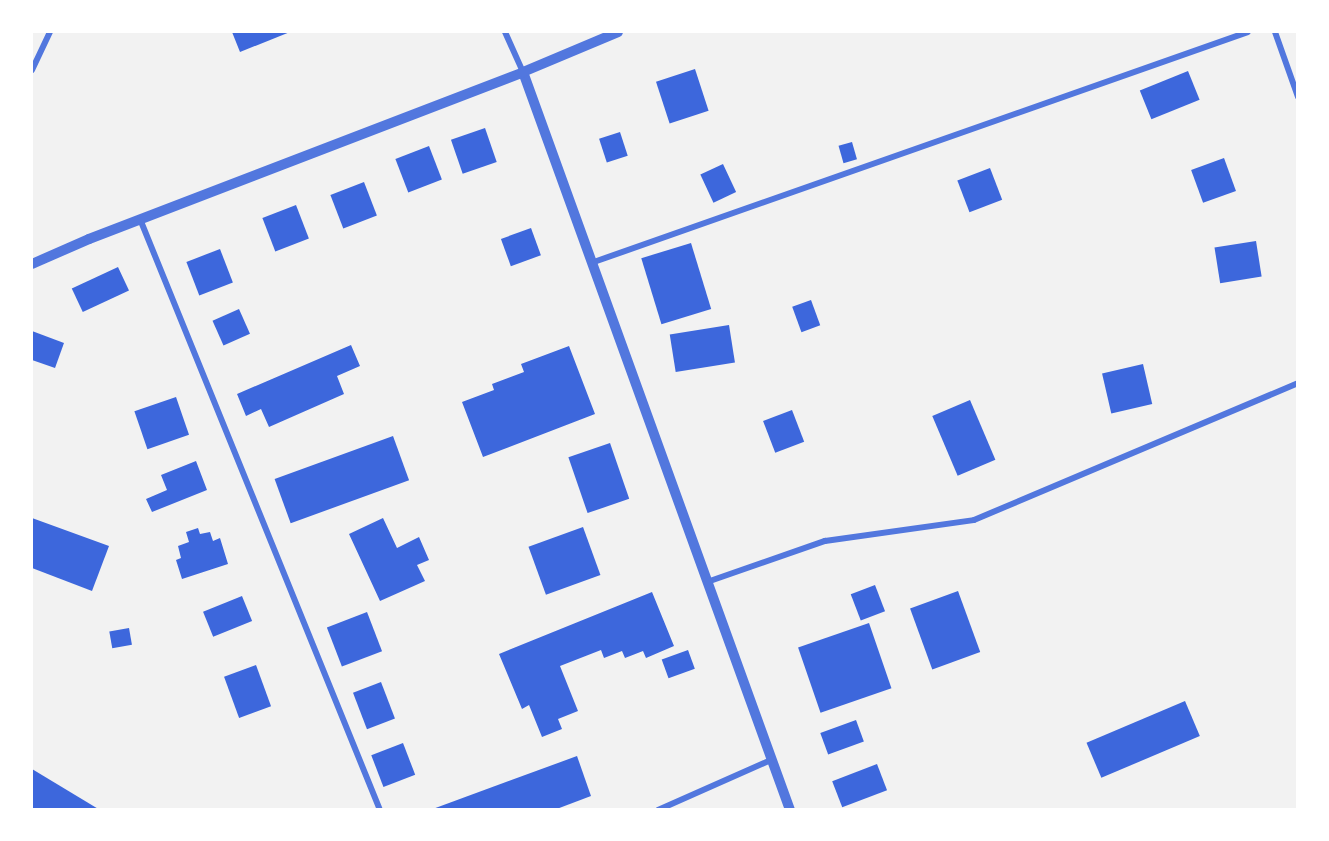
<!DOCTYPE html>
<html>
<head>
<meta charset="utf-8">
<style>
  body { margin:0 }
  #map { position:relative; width:1329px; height:841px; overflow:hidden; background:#f2f2f2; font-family:Commissioner,sans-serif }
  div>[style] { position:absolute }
  .building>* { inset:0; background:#3d67dc; transform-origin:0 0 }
  .minor>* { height:6px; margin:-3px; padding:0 3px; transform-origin:3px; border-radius:3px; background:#5277de }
  .tertiary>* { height:10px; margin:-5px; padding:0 5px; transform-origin:5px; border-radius:5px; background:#5277de }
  span { translate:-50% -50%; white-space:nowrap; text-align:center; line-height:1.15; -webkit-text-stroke:4.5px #fff; paint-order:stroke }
  .frame { position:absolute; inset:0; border:33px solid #fff; pointer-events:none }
</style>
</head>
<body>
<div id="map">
  <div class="building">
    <i style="clip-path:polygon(232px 32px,290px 32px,240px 52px)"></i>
    <i style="left:695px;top:69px;width:44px;height:41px;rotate:72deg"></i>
    <i style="left:1188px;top:71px;width:31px;height:52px;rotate:68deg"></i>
    <i style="left:485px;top:128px;width:36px;height:36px;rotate:71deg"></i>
    <i style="left:620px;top:132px;width:25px;height:22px;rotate:72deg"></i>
    <i style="left:852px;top:142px;width:18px;height:14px;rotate:74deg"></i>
    <i style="left:429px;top:146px;width:36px;height:36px;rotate:69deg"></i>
    <i style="left:1224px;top:158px;width:35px;height:35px;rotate:70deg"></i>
    <i style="left:723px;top:164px;width:31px;height:25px;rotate:65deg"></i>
    <i style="left:990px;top:168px;width:34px;height:35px;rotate:69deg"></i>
    <i style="left:364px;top:182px;width:36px;height:36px;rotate:69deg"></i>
    <i style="left:296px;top:205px;width:36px;height:36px;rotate:69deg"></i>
    <i style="left:531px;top:228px;width:29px;height:32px;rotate:70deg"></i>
    <i style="left:1256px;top:241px;width:36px;height:42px;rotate:81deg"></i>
    <i style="left:691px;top:243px;width:69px;height:52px;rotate:73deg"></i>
    <i style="left:220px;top:249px;width:36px;height:36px;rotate:69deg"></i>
    <i style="left:118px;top:267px;width:26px;height:51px;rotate:65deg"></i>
    <i style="left:811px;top:300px;width:27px;height:20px;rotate:70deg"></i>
    <i style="left:239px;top:309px;width:27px;height:29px;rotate:66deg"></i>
    <i style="left:729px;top:325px;width:38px;height:60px;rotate:81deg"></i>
    <i style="clip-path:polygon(32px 331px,64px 343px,55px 368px,32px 360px)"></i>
    <i style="clip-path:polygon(351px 345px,360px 366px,337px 376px,344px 394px,269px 427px,261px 409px,246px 416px,237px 394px)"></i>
    <i style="clip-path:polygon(569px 346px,595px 414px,483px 457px,462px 402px,494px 390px,492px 384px,524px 372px,521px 364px)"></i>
    <i style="left:1143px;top:364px;width:41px;height:42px;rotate:77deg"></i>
    <i style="left:176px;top:397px;width:40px;height:44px;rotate:71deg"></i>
    <i style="left:970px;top:400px;width:65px;height:41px;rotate:67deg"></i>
    <i style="left:792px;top:410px;width:34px;height:31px;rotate:69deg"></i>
    <i style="left:393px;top:436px;width:47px;height:126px;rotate:70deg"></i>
    <i style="left:610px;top:443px;width:59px;height:44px;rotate:71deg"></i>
    <i style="clip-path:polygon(196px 461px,207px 490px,152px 512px,146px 499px,167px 490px,161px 475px)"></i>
    <i style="clip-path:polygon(32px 518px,109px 546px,92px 591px,32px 568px)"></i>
    <i style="clip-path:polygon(383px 518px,397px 548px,419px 537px,429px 560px,417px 565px,425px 581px,380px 601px,349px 534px)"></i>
    <i style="left:583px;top:527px;width:51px;height:58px;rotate:70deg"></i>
    <i style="clip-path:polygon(198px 528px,200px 534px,210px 532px,213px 541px,220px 538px,228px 564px,182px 579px,176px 560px,181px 558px,178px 546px,189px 542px,186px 532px)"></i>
    <i style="left:875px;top:585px;width:28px;height:26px;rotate:69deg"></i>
    <i style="left:958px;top:591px;width:65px;height:51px;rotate:70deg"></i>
    <i style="clip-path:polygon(652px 592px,674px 646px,646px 658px,643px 651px,625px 658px,622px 651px,604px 658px,601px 650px,560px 666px,578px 711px,558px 719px,562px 729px,542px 737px,529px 705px,522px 709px,499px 654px)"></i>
    <i style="left:242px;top:596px;width:27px;height:42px;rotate:68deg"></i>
    <i style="left:367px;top:612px;width:42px;height:43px;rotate:69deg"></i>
    <i style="left:869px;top:623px;width:69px;height:75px;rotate:71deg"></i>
    <i style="left:129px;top:628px;width:17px;height:20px;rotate:80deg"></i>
    <i style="left:688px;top:650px;width:20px;height:28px;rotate:70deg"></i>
    <i style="left:256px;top:665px;width:44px;height:34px;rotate:70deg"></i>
    <i style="left:381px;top:682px;width:39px;height:30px;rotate:69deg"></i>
    <i style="left:1185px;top:701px;width:38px;height:107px;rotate:67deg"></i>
    <i style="left:856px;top:720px;width:23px;height:38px;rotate:70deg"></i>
    <i style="left:403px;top:743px;width:34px;height:34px;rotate:69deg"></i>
    <i style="clip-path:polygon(577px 756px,591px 796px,554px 810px,430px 810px)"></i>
    <i style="left:877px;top:764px;width:28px;height:48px;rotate:69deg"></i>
    <i style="clip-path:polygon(32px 769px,100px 810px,32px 810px)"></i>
  </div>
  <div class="minor">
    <i style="left:505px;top:32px;width:44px;rotate:65.8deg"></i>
    <i style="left:1275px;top:32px;width:69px;rotate:70.5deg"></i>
    <i style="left:32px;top:70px;width:42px;rotate:-64.7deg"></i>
    <i style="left:140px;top:219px;width:638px;rotate:67.9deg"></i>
    <i style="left:591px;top:263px;width:696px;rotate:-19.37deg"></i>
    <i style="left:707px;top:582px;width:125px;rotate:-19.2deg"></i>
    <i style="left:825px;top:541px;width:150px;rotate:-8deg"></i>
    <i style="left:974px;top:520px;width:352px;rotate:-22.9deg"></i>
    <i style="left:658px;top:810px;width:124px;rotate:-23.9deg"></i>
  </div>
  <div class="tertiary">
    <i style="left:523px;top:72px;width:785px;rotate:70.11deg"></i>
    <i style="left:32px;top:264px;width:62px;rotate:-23.7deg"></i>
    <i style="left:89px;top:239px;width:465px;rotate:-21deg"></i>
    <i style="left:523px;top:72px;width:103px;rotate:-22.8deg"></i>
  </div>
  <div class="frame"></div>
</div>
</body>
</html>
